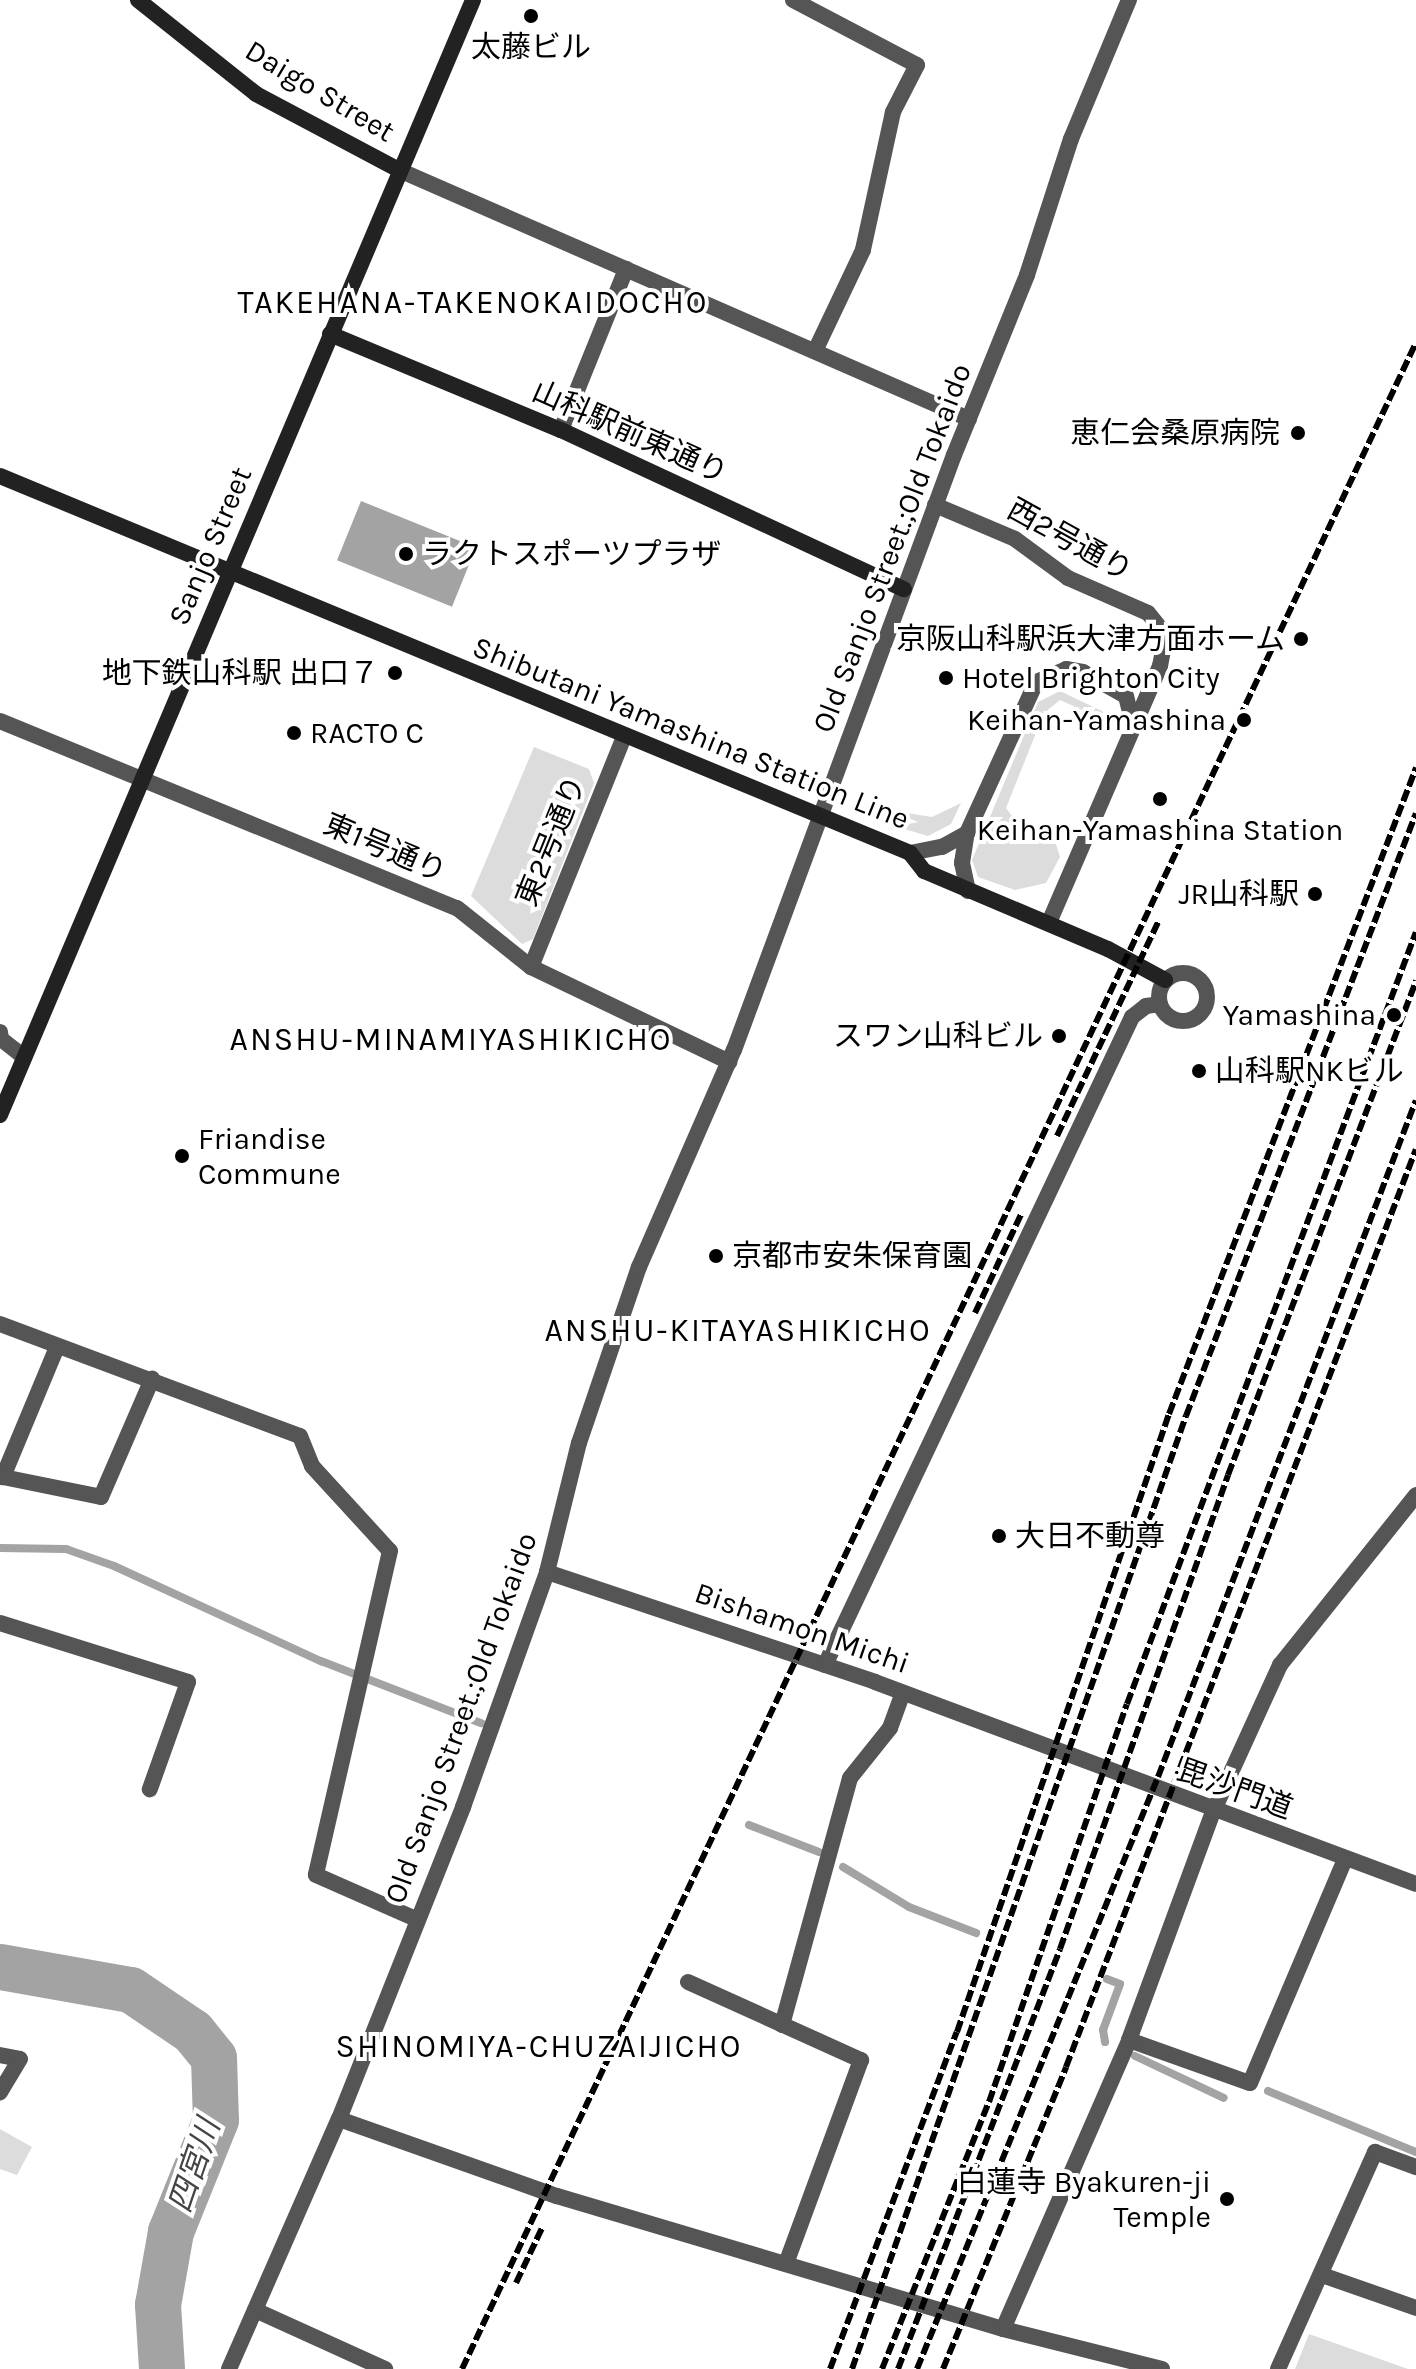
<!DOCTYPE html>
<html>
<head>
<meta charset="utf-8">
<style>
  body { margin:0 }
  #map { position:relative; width:1416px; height:2369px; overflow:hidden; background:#fff; font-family:Karla,"Noto Sans JP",sans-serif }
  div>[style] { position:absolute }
  .green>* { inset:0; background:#dcdcdc }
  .water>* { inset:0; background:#a3a3a3; transform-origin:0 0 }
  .stream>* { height:8px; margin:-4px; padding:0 4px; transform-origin:4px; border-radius:4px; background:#a3a3a3 }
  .river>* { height:46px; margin:-23px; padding:0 23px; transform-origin:23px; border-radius:23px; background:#a3a3a3 }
  .street>* { height:16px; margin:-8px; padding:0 8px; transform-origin:8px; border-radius:8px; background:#555 }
  .street>.ring { margin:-8px; padding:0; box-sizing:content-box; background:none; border:16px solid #555; border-radius:50% }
  .secondary>* { height:16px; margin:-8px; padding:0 8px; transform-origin:8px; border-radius:8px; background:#222 }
  .rail>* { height:6px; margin-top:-3px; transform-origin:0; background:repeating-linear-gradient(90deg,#000 0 12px,transparent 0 16px) }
  .dots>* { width:22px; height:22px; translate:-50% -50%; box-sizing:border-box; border:4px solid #fff; border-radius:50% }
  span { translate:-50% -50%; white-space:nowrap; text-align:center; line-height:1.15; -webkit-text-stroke:8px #fff; paint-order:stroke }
  .poi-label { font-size:30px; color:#000 }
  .right { translate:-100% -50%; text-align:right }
  .left { translate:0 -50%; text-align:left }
  .street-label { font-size:30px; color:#000 }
  .neighbourhood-label { font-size:32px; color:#000; letter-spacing:2px }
  .water-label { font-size:32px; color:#444; font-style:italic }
</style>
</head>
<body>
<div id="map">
  <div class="green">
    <i style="clip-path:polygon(1060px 691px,1106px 713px,1098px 717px,1060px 700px,1044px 713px,1006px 808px,1015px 820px,1054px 838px,1060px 857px,1046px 883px,1015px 890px,978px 877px,972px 860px,1038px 702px)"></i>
    <i style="clip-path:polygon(534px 747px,589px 769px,594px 783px,533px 939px,522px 944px,471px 896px)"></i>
    <i style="clip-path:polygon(961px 803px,951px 824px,928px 836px,884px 823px,894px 811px,932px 817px)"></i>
    <i style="clip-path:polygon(0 2129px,32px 2147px,17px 2175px,0 2169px)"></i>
    <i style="clip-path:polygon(1309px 2334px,1408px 2369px,1295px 2369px)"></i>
  </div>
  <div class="water">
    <i style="left:361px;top:501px;width:124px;height:64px;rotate:22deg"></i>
  </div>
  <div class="stream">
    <i style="left:0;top:1548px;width:66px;rotate:0.9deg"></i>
    <i style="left:66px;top:1549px;width:51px;rotate:19.5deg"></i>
    <i style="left:114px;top:1566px;width:228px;rotate:24.7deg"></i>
    <i style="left:321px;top:1661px;width:172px;rotate:21.2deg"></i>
    <i style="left:749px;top:1825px;width:75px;rotate:21.1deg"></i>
    <i style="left:843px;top:1867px;width:77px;rotate:31.2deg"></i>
    <i style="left:909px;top:1907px;width:72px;rotate:21.2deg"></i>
    <i style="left:1105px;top:2042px;width:12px;rotate:-99deg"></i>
    <i style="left:1103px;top:2030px;width:49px;rotate:-69.7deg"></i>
    <i style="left:1120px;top:1984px;width:14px;rotate:-159deg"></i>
    <i style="left:1135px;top:2056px;width:98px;rotate:25.3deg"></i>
    <i style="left:1268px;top:2091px;width:160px;rotate:22.4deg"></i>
  </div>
  <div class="river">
    <i style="left:0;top:1967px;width:133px;rotate:10deg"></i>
    <i style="left:131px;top:1990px;width:75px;rotate:34.1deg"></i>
    <i style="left:193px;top:2032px;width:33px;rotate:51deg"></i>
    <i style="left:214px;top:2058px;width:62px;rotate:88.2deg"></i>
    <i style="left:216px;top:2120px;width:121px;rotate:111.9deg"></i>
    <i style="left:171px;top:2232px;width:74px;rotate:100.1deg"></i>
    <i style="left:158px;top:2305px;width:64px;rotate:86.4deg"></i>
  </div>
  <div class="street">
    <i style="left:793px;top:0;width:140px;rotate:27.7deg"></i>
    <i style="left:917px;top:65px;width:53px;rotate:117.1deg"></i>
    <i style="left:893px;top:112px;width:141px;rotate:102.3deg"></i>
    <i style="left:863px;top:250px;width:112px;rotate:115.4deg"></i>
    <i style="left:399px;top:170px;width:622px;rotate:23.6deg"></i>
    <i style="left:561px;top:430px;width:174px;rotate:-68deg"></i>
    <i style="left:935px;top:505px;width:87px;rotate:23deg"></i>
    <i style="left:1015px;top:539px;width:66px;rotate:36.3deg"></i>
    <i style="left:1068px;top:578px;width:87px;rotate:23.6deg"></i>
    <i style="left:1148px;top:613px;width:28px;rotate:51deg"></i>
    <i style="left:1166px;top:635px;width:32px;rotate:101deg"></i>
    <i style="left:1160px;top:666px;width:280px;rotate:113.4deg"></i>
    <i style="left:0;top:721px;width:494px;rotate:22.3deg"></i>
    <i style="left:457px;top:908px;width:95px;rotate:38.6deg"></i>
    <i style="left:531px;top:967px;width:220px;rotate:25.6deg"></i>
    <i style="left:910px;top:853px;width:33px;rotate:-11deg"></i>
    <i style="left:942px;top:847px;width:29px;rotate:-29deg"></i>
    <i style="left:968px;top:891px;width:29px;rotate:-102deg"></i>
    <i style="left:962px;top:863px;width:30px;rotate:-81deg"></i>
    <i style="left:967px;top:833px;width:166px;rotate:-65.4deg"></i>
    <i style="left:1036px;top:682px;width:33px;rotate:-23deg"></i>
    <i style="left:1066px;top:669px;width:17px;rotate:10deg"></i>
    <i style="left:1083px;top:672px;width:49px;rotate:29.2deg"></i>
    <i style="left:1126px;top:696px;width:30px;rotate:76deg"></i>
    <i style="left:531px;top:967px;width:248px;rotate:-68deg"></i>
    <i class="ring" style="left:1159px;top:973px;width:32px;height:32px"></i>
    <i style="left:0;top:1032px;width:7px;rotate:82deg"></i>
    <i style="left:1px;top:1039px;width:29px;rotate:38deg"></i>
    <i style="left:0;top:1324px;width:320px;rotate:20.5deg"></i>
    <i style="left:300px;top:1436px;width:32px;rotate:68deg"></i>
    <i style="left:312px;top:1466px;width:115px;rotate:47.5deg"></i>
    <i style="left:390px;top:1551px;width:332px;rotate:102.9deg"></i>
    <i style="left:316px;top:1875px;width:111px;rotate:23.8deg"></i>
    <i style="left:57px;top:1347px;width:141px;rotate:112.6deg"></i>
    <i style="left:3px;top:1477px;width:100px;rotate:11.5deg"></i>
    <i style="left:101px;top:1497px;width:129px;rotate:-66.6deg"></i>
    <i style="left:547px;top:1572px;width:346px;rotate:18.5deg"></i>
    <i style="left:875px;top:1682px;width:577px;rotate:20.47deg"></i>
    <i style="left:0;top:1623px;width:197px;rotate:17.4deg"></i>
    <i style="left:188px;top:1682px;width:114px;rotate:109.6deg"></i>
    <i style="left:825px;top:1665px;width:717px;rotate:-64.65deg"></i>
    <i style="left:1132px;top:1017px;width:18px;rotate:-38deg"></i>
    <i style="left:1146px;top:1006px;width:14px;rotate:-8deg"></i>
    <i style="left:688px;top:1982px;width:190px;rotate:24.3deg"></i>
    <i style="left:861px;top:2060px;width:214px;rotate:110.2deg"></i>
    <i style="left:782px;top:2025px;width:256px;rotate:-74.6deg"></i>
    <i style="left:850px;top:1778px;width:64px;rotate:-51.3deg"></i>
    <i style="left:890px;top:1728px;width:37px;rotate:-70deg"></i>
    <i style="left:1129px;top:2040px;width:128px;rotate:19.6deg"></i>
    <i style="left:1250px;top:2083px;width:243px;rotate:-67deg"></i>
    <i style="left:0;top:2055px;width:20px;rotate:11deg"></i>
    <i style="left:20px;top:2059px;width:39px;rotate:121deg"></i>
    <i style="left:339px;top:2119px;width:231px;rotate:19.5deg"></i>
    <i style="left:557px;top:2196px;width:465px;rotate:16.6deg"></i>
    <i style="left:1003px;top:2329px;width:164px;rotate:14.1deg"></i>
    <i style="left:1322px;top:2275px;width:100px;rotate:19.3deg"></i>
    <i style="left:255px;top:2310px;width:143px;rotate:24.4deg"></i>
    <i style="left:1003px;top:2329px;width:315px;rotate:-66.4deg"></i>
    <i style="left:1129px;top:2040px;width:243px;rotate:-69.8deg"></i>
    <i style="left:1213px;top:1812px;width:162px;rotate:-65.5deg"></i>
    <i style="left:1280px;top:1665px;width:218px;rotate:-51.3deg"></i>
    <i style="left:229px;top:2369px;width:273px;rotate:-66.3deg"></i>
    <i style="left:339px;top:2119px;width:336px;rotate:-68.3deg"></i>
    <i style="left:463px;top:1807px;width:250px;rotate:-70.3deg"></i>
    <i style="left:547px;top:1572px;width:133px;rotate:-76.1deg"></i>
    <i style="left:579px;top:1443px;width:186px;rotate:-71.2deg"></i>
    <i style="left:639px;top:1267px;width:237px;rotate:-66.4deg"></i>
    <i style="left:734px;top:1050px;width:634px;rotate:-69.71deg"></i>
    <i style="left:954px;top:455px;width:194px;rotate:-67.9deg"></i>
    <i style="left:1027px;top:275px;width:143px;rotate:-72.1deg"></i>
    <i style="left:1071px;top:139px;width:151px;rotate:-67.4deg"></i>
    <i style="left:1278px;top:2369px;width:238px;rotate:-65.9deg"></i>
    <i style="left:1375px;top:2152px;width:44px;rotate:20.1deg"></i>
  </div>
  <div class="secondary">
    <i style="left:138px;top:0;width:151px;rotate:38.5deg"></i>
    <i style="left:256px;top:94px;width:162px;rotate:28deg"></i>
    <i style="left:330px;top:334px;width:250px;rotate:22.6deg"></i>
    <i style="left:561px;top:430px;width:378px;rotate:24.9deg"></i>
    <i style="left:0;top:476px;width:985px;rotate:22.5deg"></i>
    <i style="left:910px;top:853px;width:23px;rotate:52deg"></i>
    <i style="left:924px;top:871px;width:200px;rotate:23deg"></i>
    <i style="left:1108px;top:949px;width:65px;rotate:28.5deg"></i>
    <i style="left:0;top:1115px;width:1211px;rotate:-67.01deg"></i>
  </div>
  <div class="rail">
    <i style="left:1057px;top:1136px;width:237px;rotate:-64.7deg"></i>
    <i style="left:975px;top:1313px;width:111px;rotate:-65deg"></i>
    <i style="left:516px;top:2283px;width:61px;rotate:-64.7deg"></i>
    <i style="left:462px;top:2369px;width:2239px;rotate:-64.79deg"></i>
    <i style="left:830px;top:2369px;width:360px;rotate:-69.4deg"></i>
    <i style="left:957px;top:2032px;width:653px;rotate:-71.07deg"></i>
    <i style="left:1169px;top:1414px;width:692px;rotate:-69.08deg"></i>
    <i style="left:852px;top:2369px;width:1010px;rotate:-70.69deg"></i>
    <i style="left:1186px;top:1416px;width:645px;rotate:-69.12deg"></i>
    <i style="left:882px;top:2369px;width:288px;rotate:-68.2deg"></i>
    <i style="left:989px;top:2102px;width:421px;rotate:-70.9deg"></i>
    <i style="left:1127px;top:1704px;width:824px;rotate:-69.48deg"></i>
    <i style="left:898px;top:2369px;width:450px;rotate:-68.9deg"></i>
    <i style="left:1060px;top:1949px;width:503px;rotate:-70.48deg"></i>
    <i style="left:1228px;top:1475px;width:529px;rotate:-69.16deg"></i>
    <i style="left:917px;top:2369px;width:639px;rotate:-67.85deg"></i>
    <i style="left:1158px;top:1777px;width:724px;rotate:-69.14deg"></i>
    <i style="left:943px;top:2369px;width:326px;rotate:-67.8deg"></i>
    <i style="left:1066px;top:2067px;width:982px;rotate:-69.13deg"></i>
  </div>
  <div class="dots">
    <i style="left:531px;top:16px;background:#000"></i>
    <i style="left:1298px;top:433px;background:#000"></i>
    <i style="left:406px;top:554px;background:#000"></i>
    <i style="left:1301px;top:639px;background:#000"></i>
    <i style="left:395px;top:673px;background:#000"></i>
    <i style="left:946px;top:678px;background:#000"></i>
    <i style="left:1244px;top:720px;background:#000"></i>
    <i style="left:294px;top:733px;background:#000"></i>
    <i style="left:1160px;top:799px;background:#000"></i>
    <i style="left:1315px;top:894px;background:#000"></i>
    <i style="left:1394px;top:1015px;background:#000"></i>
    <i style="left:1059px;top:1036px;background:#000"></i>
    <i style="left:1199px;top:1071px;background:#000"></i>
    <i style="left:182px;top:1156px;background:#000"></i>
    <i style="left:716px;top:1256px;background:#000"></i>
    <i style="left:999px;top:1536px;background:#000"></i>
    <i style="left:1227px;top:2199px;background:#000"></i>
  </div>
  <div class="poi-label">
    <span style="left:531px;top:47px">太藤ビル</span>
    <span class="right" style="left:1280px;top:433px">恵仁会桑原病院</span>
    <span class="left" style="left:422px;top:554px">ラクトスポーツプラザ</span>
    <span class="right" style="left:1285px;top:639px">京阪山科駅浜大津方面ホーム</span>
    <span class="right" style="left:379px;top:673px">地下鉄山科駅 出口７</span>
    <span class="left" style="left:962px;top:678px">Hotel Brighton City</span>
    <span class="right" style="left:1226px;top:720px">Keihan-Yamashina</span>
    <span class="left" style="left:310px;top:733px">RACTO C</span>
    <span style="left:1160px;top:830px">Keihan-Yamashina Station</span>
    <span class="right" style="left:1299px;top:894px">JR山科駅</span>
    <span class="right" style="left:1376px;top:1015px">Yamashina</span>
    <span class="right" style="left:1043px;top:1036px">スワン山科ビル</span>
    <span class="left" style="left:1215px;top:1071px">山科駅NKビル</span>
    <span class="left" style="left:198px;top:1156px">Friandise<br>Commune</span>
    <span class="left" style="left:732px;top:1256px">京都市安朱保育園</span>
    <span class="left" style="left:1015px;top:1536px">大日不動尊</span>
    <span class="right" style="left:1211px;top:2199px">白蓮寺 Byakuren-ji<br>Temple</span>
  </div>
  <div class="street-label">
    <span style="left:320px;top:91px;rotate:31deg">Daigo Street</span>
    <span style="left:630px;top:432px;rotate:24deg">山科駅前東通り</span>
    <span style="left:1070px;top:540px;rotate:29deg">西2号通り</span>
    <span style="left:210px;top:546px;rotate:-67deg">Sanjo Street</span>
    <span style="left:892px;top:548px;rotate:-69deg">Old Sanjo Street.;Old Tokaido</span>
    <span style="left:691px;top:733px;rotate:22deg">Shibutani Yamashina Station Line</span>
    <span style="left:551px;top:841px;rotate:-68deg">東2号通り</span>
    <span style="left:385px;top:848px;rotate:23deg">東1号通り</span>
    <span style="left:802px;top:1628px;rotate:19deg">Bishamon Michi</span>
    <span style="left:461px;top:1718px;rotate:-70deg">Old Sanjo Street.;Old Tokaido</span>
    <span style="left:1235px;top:1789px;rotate:20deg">毘沙門道</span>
  </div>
  <div class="neighbourhood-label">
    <span style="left:473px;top:303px">TAKEHANA-TAKENOKAIDOCHO</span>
    <span style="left:451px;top:1040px">ANSHU-MINAMIYASHIKICHO</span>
    <span style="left:738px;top:1331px">ANSHU-KITAYASHIKICHO</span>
    <span style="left:539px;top:2047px">SHINOMIYA-CHUZAIJICHO</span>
  </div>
  <div class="water-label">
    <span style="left:195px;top:2166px;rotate:-71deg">四宮川</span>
  </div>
</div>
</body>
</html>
